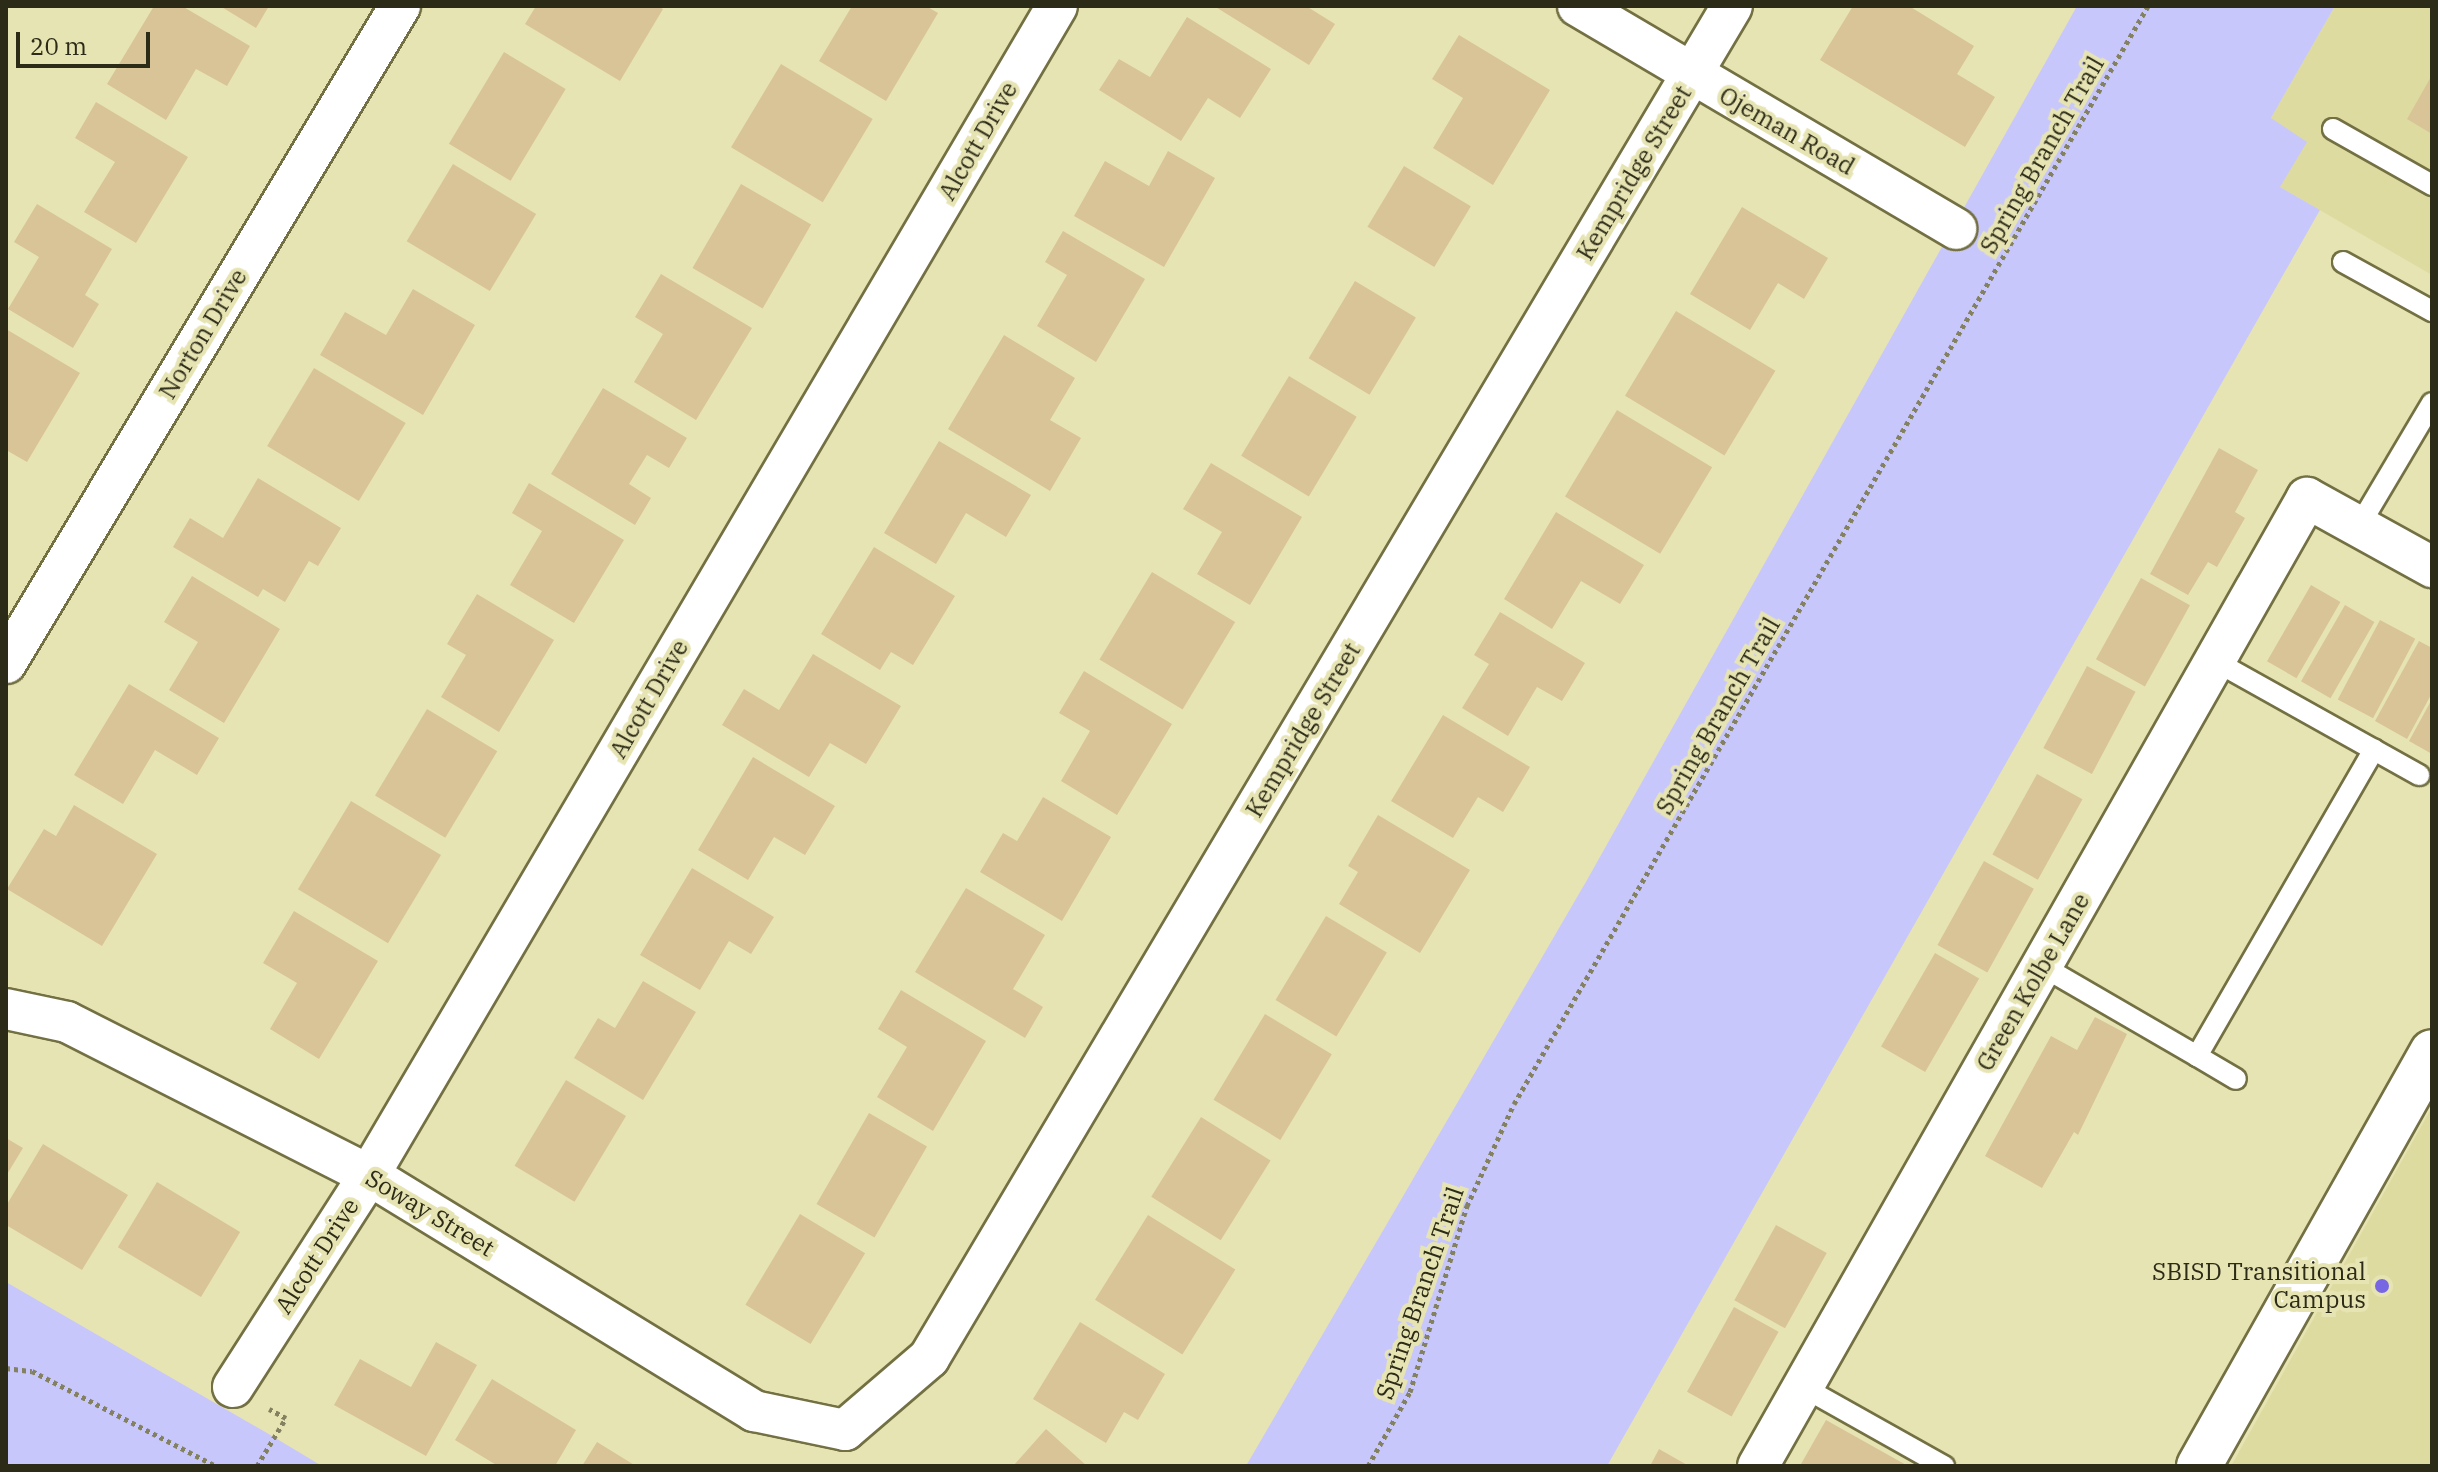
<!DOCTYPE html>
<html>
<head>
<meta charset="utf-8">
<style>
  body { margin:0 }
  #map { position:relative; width:2438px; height:1472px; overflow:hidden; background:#e7e4b3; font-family:"IBM Plex Serif",serif }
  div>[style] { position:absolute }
  .built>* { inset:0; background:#dedba1 }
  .green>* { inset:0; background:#c8c7fb }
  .building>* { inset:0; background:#d9c497; transform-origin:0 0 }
  .path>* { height:5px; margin-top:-2.5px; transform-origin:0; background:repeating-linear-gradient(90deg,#838160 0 4px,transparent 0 8px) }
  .roads { filter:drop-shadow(2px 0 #737043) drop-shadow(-2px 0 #737043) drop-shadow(0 2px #737043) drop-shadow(0 -2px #737043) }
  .service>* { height:20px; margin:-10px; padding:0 10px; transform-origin:10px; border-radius:10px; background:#fff }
  .minor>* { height:40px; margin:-20px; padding:0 20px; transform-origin:20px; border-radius:20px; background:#fff }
  .tertiary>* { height:44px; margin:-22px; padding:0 22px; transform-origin:22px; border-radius:22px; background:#fff }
  .dots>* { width:22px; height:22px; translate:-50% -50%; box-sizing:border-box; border:4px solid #e7e4b3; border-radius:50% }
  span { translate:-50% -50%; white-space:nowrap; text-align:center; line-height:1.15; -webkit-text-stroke:8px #e7e4b3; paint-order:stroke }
  .street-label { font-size:24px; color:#2c2b18 }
  .poi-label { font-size:24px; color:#2c2b18 }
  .right { translate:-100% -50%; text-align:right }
  .frame { position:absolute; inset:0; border:8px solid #2c2b18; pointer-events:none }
  .scale { position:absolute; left:16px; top:32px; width:134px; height:36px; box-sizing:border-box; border:4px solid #2c2b18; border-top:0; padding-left:10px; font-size:24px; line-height:28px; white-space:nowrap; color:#2c2b18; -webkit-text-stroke:6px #e7e4b3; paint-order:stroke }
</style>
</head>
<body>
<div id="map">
  <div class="built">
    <i style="clip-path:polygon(2335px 6px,2432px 6px,2432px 275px,2280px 187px,2271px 118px)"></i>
    <i style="clip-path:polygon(2432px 1107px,2432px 1466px,2231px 1466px)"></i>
  </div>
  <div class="green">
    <i style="clip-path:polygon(2077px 6px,2335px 6px,2271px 118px,2307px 142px,2280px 187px,2320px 210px,1607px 1466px,1246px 1466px,1587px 880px)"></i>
    <i style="clip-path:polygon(6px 1282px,267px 1433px,322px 1466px,6px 1466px)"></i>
  </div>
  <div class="building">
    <i style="clip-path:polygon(154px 6px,182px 6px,250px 46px,227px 86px,196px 69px,166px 120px,107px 84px)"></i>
    <i style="clip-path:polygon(220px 6px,269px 6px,256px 28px)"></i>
    <i style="clip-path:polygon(536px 6px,658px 6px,663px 9px,620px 81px,525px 24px)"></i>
    <i style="clip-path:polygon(852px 6px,926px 6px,938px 13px,886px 101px,819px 61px)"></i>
    <i style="clip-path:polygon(1214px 6px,1306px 6px,1335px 24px,1309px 65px)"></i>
    <i style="clip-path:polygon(1853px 6px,1909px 6px,1974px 46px,1957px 74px,1995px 97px,1965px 147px,1820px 60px)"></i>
    <i style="clip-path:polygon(1187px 17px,1271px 69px,1240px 118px,1208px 98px,1181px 141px,1099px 90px,1119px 59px,1150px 77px)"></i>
    <i style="clip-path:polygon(1459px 35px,1550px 90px,1493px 185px,1433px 148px,1463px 98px,1432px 79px)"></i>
    <i style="left:504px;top:52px;width:72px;height:107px;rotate:31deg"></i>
    <i style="left:781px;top:64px;width:107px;height:97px;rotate:31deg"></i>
    <i style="clip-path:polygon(2432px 75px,2432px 134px,2407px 119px)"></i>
    <i style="clip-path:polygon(96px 102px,188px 157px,136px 243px,84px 212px,115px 162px,75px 138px)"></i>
    <i style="clip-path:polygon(1168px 151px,1215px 178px,1164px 267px,1074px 216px,1105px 161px,1149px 186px)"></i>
    <i style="left:453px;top:164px;width:97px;height:90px;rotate:31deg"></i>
    <i style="left:1404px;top:166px;width:78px;height:71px;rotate:31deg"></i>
    <i style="left:741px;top:184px;width:81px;height:97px;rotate:30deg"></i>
    <i style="clip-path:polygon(37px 204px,112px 249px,85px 295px,99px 304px,73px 348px,8px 309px,39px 257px,14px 242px)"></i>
    <i style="clip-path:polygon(1742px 207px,1828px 258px,1804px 299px,1778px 283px,1750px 330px,1690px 294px)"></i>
    <i style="clip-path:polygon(1063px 231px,1145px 279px,1096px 362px,1037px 326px,1067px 275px,1045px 262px)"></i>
    <i style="clip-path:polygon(661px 274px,752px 328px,696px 420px,634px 382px,663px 334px,635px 317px)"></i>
    <i style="left:1355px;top:281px;width:71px;height:90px;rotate:31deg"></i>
    <i style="clip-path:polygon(413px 289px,475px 325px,423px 415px,320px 355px,345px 312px,386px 335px)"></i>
    <i style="left:1676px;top:311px;width:116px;height:99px;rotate:31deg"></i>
    <i style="clip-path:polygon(6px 329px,80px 373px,27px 462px,6px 450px)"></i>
    <i style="clip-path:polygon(1004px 335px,1075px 378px,1050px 420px,1081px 438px,1050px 491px,948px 429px)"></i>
    <i style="left:314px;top:368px;width:107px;height:91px;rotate:31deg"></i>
    <i style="left:1289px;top:376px;width:79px;height:93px;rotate:31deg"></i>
    <i style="clip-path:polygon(603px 388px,687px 438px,669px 468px,647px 455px,629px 484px,651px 498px,635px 525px,551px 474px)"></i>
    <i style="left:1617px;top:410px;width:111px;height:101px;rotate:31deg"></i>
    <i style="clip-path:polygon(939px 441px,1031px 495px,1006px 537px,966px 513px,936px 564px,884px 533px)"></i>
    <i style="clip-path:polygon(2219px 448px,2258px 470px,2235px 512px,2245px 518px,2217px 567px,2208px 562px,2188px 595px,2150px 574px)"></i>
    <i style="clip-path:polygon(1211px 463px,1302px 517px,1250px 605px,1197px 574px,1222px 532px,1183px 509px)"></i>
    <i style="clip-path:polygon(258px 478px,341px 528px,318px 566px,309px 561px,285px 602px,263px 589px,258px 597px,173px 547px,190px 518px,223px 538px)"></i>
    <i style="clip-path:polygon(529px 483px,624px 540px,574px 623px,510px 585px,542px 531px,512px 513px)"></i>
    <i style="clip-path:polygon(1556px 512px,1644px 565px,1620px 604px,1581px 581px,1552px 629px,1504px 599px)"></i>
    <i style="clip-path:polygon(874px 547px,955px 596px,913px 665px,891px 652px,880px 670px,821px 634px)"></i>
    <i style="left:1152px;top:572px;width:97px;height:102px;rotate:31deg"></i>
    <i style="clip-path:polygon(192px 576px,280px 629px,224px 723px,169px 690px,198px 642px,164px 622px)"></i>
    <i style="left:2141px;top:578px;width:56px;height:93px;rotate:29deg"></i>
    <i style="left:2311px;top:585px;width:34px;height:88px;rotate:30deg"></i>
    <i style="clip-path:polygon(477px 594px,554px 640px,499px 732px,441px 697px,466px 655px,447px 644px)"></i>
    <i style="left:2345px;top:605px;width:34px;height:88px;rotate:30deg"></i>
    <i style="clip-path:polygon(1500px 612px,1585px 663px,1562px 701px,1537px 687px,1508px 736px,1462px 708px,1489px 664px,1474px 655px)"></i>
    <i style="left:2380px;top:620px;width:40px;height:90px;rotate:28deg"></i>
    <i style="clip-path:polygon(2419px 641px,2432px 648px,2432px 693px,2407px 739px,2375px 721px)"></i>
    <i style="clip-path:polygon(813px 654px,901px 706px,866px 764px,830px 743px,809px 777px,722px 725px,744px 689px,779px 710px)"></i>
    <i style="left:2087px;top:666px;width:55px;height:93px;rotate:28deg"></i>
    <i style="clip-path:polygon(1084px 671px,1172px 724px,1117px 815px,1061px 781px,1090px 731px,1059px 713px)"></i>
    <i style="clip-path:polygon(129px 684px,219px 738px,197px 775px,155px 750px,123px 804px,74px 775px)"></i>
    <i style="clip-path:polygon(2432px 699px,2432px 754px,2409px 741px)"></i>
    <i style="left:427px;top:709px;width:82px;height:101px;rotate:31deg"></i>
    <i style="clip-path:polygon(1443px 715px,1530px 767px,1503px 812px,1478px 797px,1453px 838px,1391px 801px)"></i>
    <i style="clip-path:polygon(753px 757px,835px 806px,805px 855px,774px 837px,748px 880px,698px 850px)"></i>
    <i style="left:2037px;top:774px;width:52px;height:92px;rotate:29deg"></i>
    <i style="clip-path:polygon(1043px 797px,1111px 837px,1062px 921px,980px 872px,1003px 833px,1017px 841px)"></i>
    <i style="left:351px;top:801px;width:105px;height:103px;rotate:31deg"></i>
    <i style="clip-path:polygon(74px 805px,157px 854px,102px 946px,7px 889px,44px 829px,56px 836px)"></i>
    <i style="clip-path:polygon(1378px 815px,1470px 870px,1420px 953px,1339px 904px,1358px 872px,1348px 866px)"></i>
    <i style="left:1984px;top:861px;width:57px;height:96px;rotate:29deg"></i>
    <i style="clip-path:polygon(692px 868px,774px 917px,751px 954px,729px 941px,700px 990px,640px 955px)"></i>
    <i style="clip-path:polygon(966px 888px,1045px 935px,1013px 989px,1043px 1007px,1025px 1038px,915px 972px)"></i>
    <i style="clip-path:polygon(294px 911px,378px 961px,319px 1059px,270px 1029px,297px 983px,263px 963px)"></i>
    <i style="left:1326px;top:916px;width:71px;height:98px;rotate:31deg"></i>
    <i style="left:1935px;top:953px;width:51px;height:108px;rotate:30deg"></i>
    <i style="clip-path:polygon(643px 981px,696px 1012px,643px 1100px,574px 1058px,598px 1018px,615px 1028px)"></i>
    <i style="clip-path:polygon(901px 990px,986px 1041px,933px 1131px,877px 1097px,907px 1047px,878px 1029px)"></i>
    <i style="left:1265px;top:1014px;width:78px;height:100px;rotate:31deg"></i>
    <i style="clip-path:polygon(2095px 1017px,2127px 1034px,2078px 1135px,2074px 1132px,2042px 1188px,1985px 1156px,2051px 1036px,2077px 1050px)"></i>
    <i style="left:566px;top:1080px;width:70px;height:100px;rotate:31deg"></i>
    <i style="left:869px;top:1113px;width:67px;height:105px;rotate:30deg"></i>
    <i style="left:1201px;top:1117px;width:82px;height:94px;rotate:32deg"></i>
    <i style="clip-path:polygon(6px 1138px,23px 1148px,6px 1176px)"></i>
    <i style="clip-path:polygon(43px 1144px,128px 1195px,82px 1270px,6px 1225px,6px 1206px)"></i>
    <i style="left:157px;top:1182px;width:97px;height:76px;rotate:31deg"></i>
    <i style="left:800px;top:1214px;width:76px;height:106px;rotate:31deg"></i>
    <i style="left:1148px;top:1215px;width:103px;height:100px;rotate:32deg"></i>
    <i style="left:1776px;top:1225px;width:58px;height:86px;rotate:29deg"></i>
    <i style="left:1734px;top:1307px;width:51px;height:97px;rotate:29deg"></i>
    <i style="clip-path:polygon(1080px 1322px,1165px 1374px,1138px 1420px,1124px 1412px,1106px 1443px,1033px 1399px)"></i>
    <i style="clip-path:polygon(436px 1342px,477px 1365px,426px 1456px,334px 1405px,360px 1359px,411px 1387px)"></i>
    <i style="clip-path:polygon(492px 1379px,576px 1430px,555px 1466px,498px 1466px,455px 1440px)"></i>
    <i style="clip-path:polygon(1826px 1420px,1908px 1466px,1801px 1464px)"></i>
    <i style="clip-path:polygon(1046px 1429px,1087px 1466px,1013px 1466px)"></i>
    <i style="clip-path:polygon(597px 1442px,636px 1466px,582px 1466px)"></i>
    <i style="clip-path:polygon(1659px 1449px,1689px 1466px,1650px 1466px)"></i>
  </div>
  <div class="path">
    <i style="left:6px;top:1368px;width:26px;rotate:7deg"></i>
    <i style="left:32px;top:1371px;width:207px;rotate:27.3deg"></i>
    <i style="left:257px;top:1466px;width:56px;rotate:-58.9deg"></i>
    <i style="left:286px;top:1418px;width:19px;rotate:-152deg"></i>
    <i style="left:1368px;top:1466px;width:85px;rotate:-60.4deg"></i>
    <i style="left:1410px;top:1392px;width:195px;rotate:-73deg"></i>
    <i style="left:1467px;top:1206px;width:112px;rotate:-65.3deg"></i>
    <i style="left:1514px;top:1104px;width:1268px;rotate:-60deg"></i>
  </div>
  <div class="roads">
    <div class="service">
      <i style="left:2333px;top:129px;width:114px;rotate:29.5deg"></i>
      <i style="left:2343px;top:262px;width:102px;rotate:28.8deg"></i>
      <i style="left:2359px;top:526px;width:143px;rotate:-59.3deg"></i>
      <i style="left:2215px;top:661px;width:234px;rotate:29.2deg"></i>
      <i style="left:2042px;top:966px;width:179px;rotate:30.1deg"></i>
      <i style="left:2197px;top:1056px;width:354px;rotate:-60deg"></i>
      <i style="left:2197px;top:1056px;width:45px;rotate:30.5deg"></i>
      <i style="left:1803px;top:1387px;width:162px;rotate:29.3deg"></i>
    </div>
    <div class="minor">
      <i style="left:1578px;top:6px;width:439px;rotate:30.5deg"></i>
      <i style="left:6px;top:663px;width:766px;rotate:-59.05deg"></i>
      <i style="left:6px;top:1009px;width:62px;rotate:12deg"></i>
      <i style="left:67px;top:1022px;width:339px;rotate:26.9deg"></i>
      <i style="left:369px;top:1175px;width:452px;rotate:31.5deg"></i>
      <i style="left:754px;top:1411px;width:93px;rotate:11.8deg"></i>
      <i style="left:845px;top:1430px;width:111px;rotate:-40.6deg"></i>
      <i style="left:929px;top:1358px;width:1572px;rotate:-59.29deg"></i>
      <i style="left:233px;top:1387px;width:252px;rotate:-57.3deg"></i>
      <i style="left:369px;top:1175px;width:1356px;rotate:-59.52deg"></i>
      <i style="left:1758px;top:1466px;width:1113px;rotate:-60.44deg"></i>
      <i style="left:2307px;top:498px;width:143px;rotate:28.9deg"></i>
    </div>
    <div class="tertiary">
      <i style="left:2199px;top:1466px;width:475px;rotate:-60.6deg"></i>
    </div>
  </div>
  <div class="dots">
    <i style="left:2382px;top:1286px;background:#7767e3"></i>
  </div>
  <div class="street-label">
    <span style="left:1787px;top:131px;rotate:30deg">Ojeman Road</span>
    <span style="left:978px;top:141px;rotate:-60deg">Alcott Drive</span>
    <span style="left:2042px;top:155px;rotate:-60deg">Spring Branch Trail</span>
    <span style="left:1634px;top:173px;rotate:-59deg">Kempridge Street</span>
    <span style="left:203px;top:334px;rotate:-59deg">Norton Drive</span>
    <span style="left:649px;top:699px;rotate:-60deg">Alcott Drive</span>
    <span style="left:1718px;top:716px;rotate:-60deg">Spring Branch Trail</span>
    <span style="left:1303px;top:730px;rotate:-59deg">Kempridge Street</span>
    <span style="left:2033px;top:982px;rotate:-60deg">Green Kolbe Lane</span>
    <span style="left:430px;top:1213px;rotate:31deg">Soway Street</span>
    <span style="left:317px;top:1256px;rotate:-57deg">Alcott Drive</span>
    <span style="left:1420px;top:1293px;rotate:-71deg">Spring Branch Trail</span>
  </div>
  <div class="poi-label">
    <span class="right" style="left:2366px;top:1286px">SBISD Transitional<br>Campus</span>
  </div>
  <div class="frame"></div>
  <div class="scale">20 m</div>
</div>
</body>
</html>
